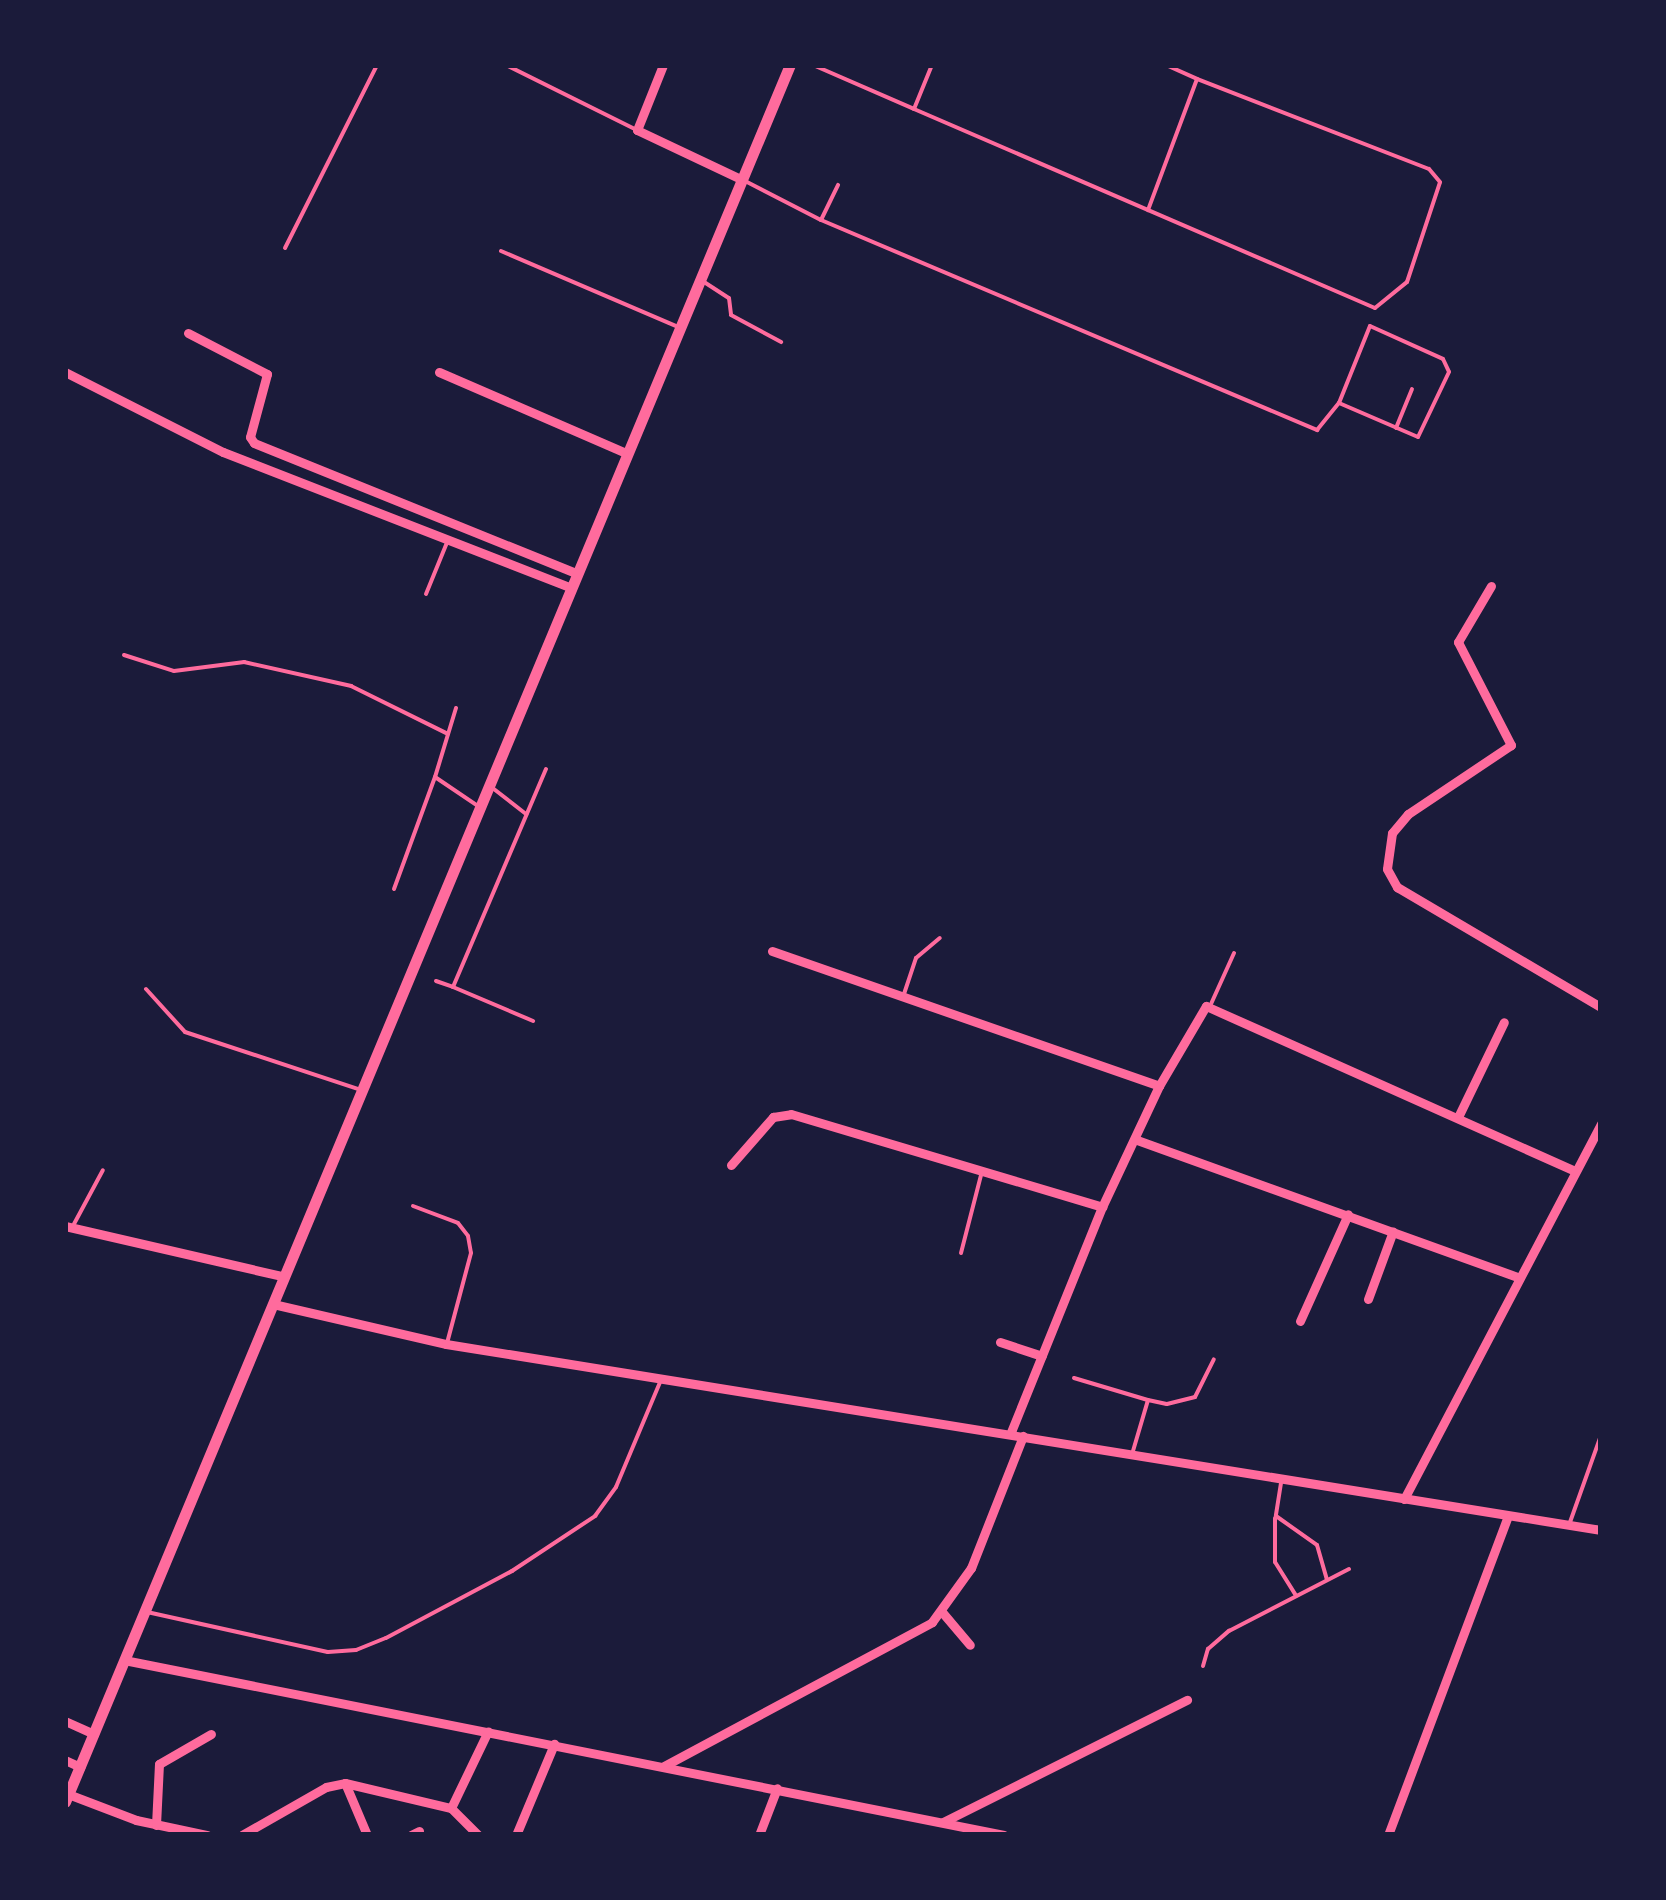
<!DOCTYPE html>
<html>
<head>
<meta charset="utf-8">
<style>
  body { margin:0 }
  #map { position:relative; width:1666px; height:1900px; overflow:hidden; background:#1b1b3a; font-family:"Noto Sans",sans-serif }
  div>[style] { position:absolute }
  .service>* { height:4px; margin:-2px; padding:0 2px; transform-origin:2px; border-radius:2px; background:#ff6b9d }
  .minor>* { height:9px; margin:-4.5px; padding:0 4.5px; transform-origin:4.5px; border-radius:4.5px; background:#ff6b9d }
  .tertiary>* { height:11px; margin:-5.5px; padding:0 5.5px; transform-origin:5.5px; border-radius:5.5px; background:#ff6b9d }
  span { translate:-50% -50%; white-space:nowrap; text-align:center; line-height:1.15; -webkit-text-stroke:10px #1b1b3a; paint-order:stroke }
  .frame { position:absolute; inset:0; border:68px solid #1b1b3a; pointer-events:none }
</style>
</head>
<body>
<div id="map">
  <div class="service">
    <i style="left:506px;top:65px;width:146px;rotate:26.4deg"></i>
    <i style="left:813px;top:65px;width:110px;rotate:23.5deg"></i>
    <i style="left:914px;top:109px;width:502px;rotate:23.35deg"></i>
    <i style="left:1375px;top:308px;width:41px;rotate:-39.1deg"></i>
    <i style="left:1407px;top:282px;width:105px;rotate:-71.7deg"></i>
    <i style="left:1440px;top:182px;width:17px;rotate:-130deg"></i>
    <i style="left:1429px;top:169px;width:249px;rotate:-158.8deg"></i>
    <i style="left:1197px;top:79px;width:140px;rotate:110.5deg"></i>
    <i style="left:1166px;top:65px;width:34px;rotate:24deg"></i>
    <i style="left:914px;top:109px;width:48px;rotate:-67.8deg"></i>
    <i style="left:747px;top:182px;width:83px;rotate:27.2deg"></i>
    <i style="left:821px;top:220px;width:539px;rotate:22.95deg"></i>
    <i style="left:1317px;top:430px;width:35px;rotate:-51deg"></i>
    <i style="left:1339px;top:403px;width:83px;rotate:-68.1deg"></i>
    <i style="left:1370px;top:326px;width:80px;rotate:24.3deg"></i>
    <i style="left:1443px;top:359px;width:14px;rotate:65deg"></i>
    <i style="left:1449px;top:372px;width:72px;rotate:115.5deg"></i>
    <i style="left:1418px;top:437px;width:86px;rotate:-156.7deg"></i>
    <i style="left:821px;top:220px;width:39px;rotate:-64deg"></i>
    <i style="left:285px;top:248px;width:205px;rotate:-63.3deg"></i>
    <i style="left:501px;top:251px;width:190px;rotate:23.2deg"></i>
    <i style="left:701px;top:280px;width:33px;rotate:33deg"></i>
    <i style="left:729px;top:298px;width:17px;rotate:83deg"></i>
    <i style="left:731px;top:315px;width:57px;rotate:28.4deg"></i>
    <i style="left:1396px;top:428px;width:42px;rotate:-67.7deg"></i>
    <i style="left:426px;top:594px;width:58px;rotate:-67.8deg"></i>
    <i style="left:124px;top:655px;width:52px;rotate:17.7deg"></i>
    <i style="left:174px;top:671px;width:71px;rotate:-7.3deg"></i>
    <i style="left:244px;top:662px;width:110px;rotate:12.6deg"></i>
    <i style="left:351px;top:686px;width:108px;rotate:26.3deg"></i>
    <i style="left:456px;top:708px;width:72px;rotate:106.9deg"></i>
    <i style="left:435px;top:777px;width:52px;rotate:34deg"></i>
    <i style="left:490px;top:786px;width:46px;rotate:37.9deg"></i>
    <i style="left:394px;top:889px;width:119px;rotate:-69.9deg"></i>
    <i style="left:436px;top:981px;width:18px;rotate:19deg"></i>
    <i style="left:453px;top:987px;width:237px;rotate:-66.9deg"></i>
    <i style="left:453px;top:987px;width:87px;rotate:23deg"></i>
    <i style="left:146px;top:989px;width:58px;rotate:47.8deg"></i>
    <i style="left:185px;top:1032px;width:185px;rotate:18.2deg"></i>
    <i style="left:903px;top:997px;width:41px;rotate:-71.6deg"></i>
    <i style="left:916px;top:958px;width:31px;rotate:-40deg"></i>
    <i style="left:1211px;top:1004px;width:56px;rotate:-65.7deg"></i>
    <i style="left:413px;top:1206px;width:48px;rotate:20.7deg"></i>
    <i style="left:458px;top:1223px;width:16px;rotate:52deg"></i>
    <i style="left:468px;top:1236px;width:17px;rotate:80deg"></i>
    <i style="left:471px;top:1253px;width:93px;rotate:104.9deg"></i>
    <i style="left:74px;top:1224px;width:61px;rotate:-61.8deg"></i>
    <i style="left:961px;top:1253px;width:85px;rotate:-75.6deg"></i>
    <i style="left:1074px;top:1378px;width:77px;rotate:16.6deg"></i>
    <i style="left:1133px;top:1451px;width:53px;rotate:-73.6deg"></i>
    <i style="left:1148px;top:1400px;width:19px;rotate:12deg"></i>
    <i style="left:1167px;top:1404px;width:29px;rotate:-14deg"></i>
    <i style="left:1195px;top:1397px;width:42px;rotate:-63.4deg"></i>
    <i style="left:1281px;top:1483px;width:33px;rotate:99deg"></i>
    <i style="left:1276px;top:1516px;width:50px;rotate:35.3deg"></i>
    <i style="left:1317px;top:1545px;width:36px;rotate:74deg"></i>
    <i style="left:1275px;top:1518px;width:44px;rotate:90deg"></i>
    <i style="left:1275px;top:1562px;width:40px;rotate:58deg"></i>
    <i style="left:1569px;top:1525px;width:96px;rotate:-70.4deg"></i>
    <i style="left:147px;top:1612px;width:185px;rotate:12.5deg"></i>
    <i style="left:328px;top:1652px;width:28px;rotate:-4deg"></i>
    <i style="left:356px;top:1650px;width:32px;rotate:-22deg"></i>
    <i style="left:386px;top:1638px;width:143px;rotate:-28deg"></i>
    <i style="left:512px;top:1571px;width:100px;rotate:-33.5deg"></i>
    <i style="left:595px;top:1516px;width:36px;rotate:-54deg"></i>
    <i style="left:616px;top:1487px;width:116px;rotate:-67.2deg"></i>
    <i style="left:1203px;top:1666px;width:18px;rotate:-74deg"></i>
    <i style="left:1208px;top:1649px;width:28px;rotate:-41deg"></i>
    <i style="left:1229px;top:1631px;width:135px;rotate:-27.3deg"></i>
  </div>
  <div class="minor">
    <i style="left:663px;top:65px;width:70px;rotate:111.8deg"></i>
    <i style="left:637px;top:130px;width:117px;rotate:25.3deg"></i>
    <i style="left:188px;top:333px;width:89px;rotate:27.4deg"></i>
    <i style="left:267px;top:374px;width:65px;rotate:105.1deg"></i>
    <i style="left:250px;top:437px;width:7px;rotate:56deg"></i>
    <i style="left:254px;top:443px;width:349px;rotate:22deg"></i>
    <i style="left:65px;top:372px;width:177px;rotate:26.9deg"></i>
    <i style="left:223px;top:452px;width:372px;rotate:21.3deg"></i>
    <i style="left:439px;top:372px;width:204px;rotate:23.4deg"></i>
    <i style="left:1491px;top:586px;width:65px;rotate:120.5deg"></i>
    <i style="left:1458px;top:642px;width:116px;rotate:62.8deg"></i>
    <i style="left:1511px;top:745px;width:124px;rotate:146.2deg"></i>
    <i style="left:1408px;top:814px;width:25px;rotate:130deg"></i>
    <i style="left:1392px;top:833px;width:36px;rotate:98deg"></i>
    <i style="left:1387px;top:869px;width:21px;rotate:61deg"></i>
    <i style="left:1397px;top:887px;width:237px;rotate:30.5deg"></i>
    <i style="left:772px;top:951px;width:410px;rotate:19.2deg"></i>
    <i style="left:1459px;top:1115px;width:103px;rotate:-64.2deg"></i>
    <i style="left:1137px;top:1140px;width:405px;rotate:19.8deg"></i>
    <i style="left:731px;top:1165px;width:64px;rotate:-48.8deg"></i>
    <i style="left:773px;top:1117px;width:18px;rotate:-9deg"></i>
    <i style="left:791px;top:1114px;width:325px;rotate:16.6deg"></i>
    <i style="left:65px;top:1226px;width:223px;rotate:13deg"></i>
    <i style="left:1368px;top:1299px;width:72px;rotate:-69.8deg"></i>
    <i style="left:273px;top:1304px;width:178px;rotate:13deg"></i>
    <i style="left:446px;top:1344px;width:1170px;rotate:9.15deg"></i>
    <i style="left:1300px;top:1321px;width:117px;rotate:-65.8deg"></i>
    <i style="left:1000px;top:1342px;width:44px;rotate:18.4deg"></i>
    <i style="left:1011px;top:1432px;width:243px;rotate:-68deg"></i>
    <i style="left:1102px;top:1207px;width:134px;rotate:-64.8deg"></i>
    <i style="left:1159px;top:1086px;width:93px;rotate:-59.6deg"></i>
    <i style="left:1206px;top:1006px;width:404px;rotate:24.1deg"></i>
    <i style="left:1404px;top:1499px;width:424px;rotate:-62.3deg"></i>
    <i style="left:942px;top:1612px;width:43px;rotate:49.7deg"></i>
    <i style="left:124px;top:1660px;width:897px;rotate:11.25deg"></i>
    <i style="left:65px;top:1721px;width:32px;rotate:24deg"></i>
    <i style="left:65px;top:1760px;width:17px;rotate:25deg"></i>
    <i style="left:664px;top:1766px;width:304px;rotate:-28.2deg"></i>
    <i style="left:932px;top:1622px;width:67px;rotate:-54.2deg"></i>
    <i style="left:971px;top:1568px;width:142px;rotate:-68.5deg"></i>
    <i style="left:345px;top:1783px;width:56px;rotate:67.1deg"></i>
    <i style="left:68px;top:1794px;width:73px;rotate:20.9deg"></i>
    <i style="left:136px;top:1820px;width:73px;rotate:11.9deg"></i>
    <i style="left:943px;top:1822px;width:273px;rotate:-26.6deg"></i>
    <i style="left:156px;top:1825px;width:61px;rotate:-87.2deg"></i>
    <i style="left:159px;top:1764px;width:60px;rotate:-30deg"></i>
    <i style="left:242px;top:1835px;width:97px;rotate:-29.7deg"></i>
    <i style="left:326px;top:1787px;width:19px;rotate:-12deg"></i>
    <i style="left:345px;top:1783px;width:109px;rotate:13.3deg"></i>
    <i style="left:411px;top:1835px;width:9px;rotate:-27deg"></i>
    <i style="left:478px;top:1835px;width:38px;rotate:-135deg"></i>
    <i style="left:451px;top:1808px;width:85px;rotate:-64.3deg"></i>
    <i style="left:516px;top:1835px;width:99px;rotate:-67.3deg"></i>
    <i style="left:759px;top:1835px;width:50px;rotate:-69deg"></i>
    <i style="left:1388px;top:1835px;width:339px;rotate:-69.4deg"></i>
  </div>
  <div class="tertiary">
    <i style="left:65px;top:1802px;width:1882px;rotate:-67.35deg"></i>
  </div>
  <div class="frame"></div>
</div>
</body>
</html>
